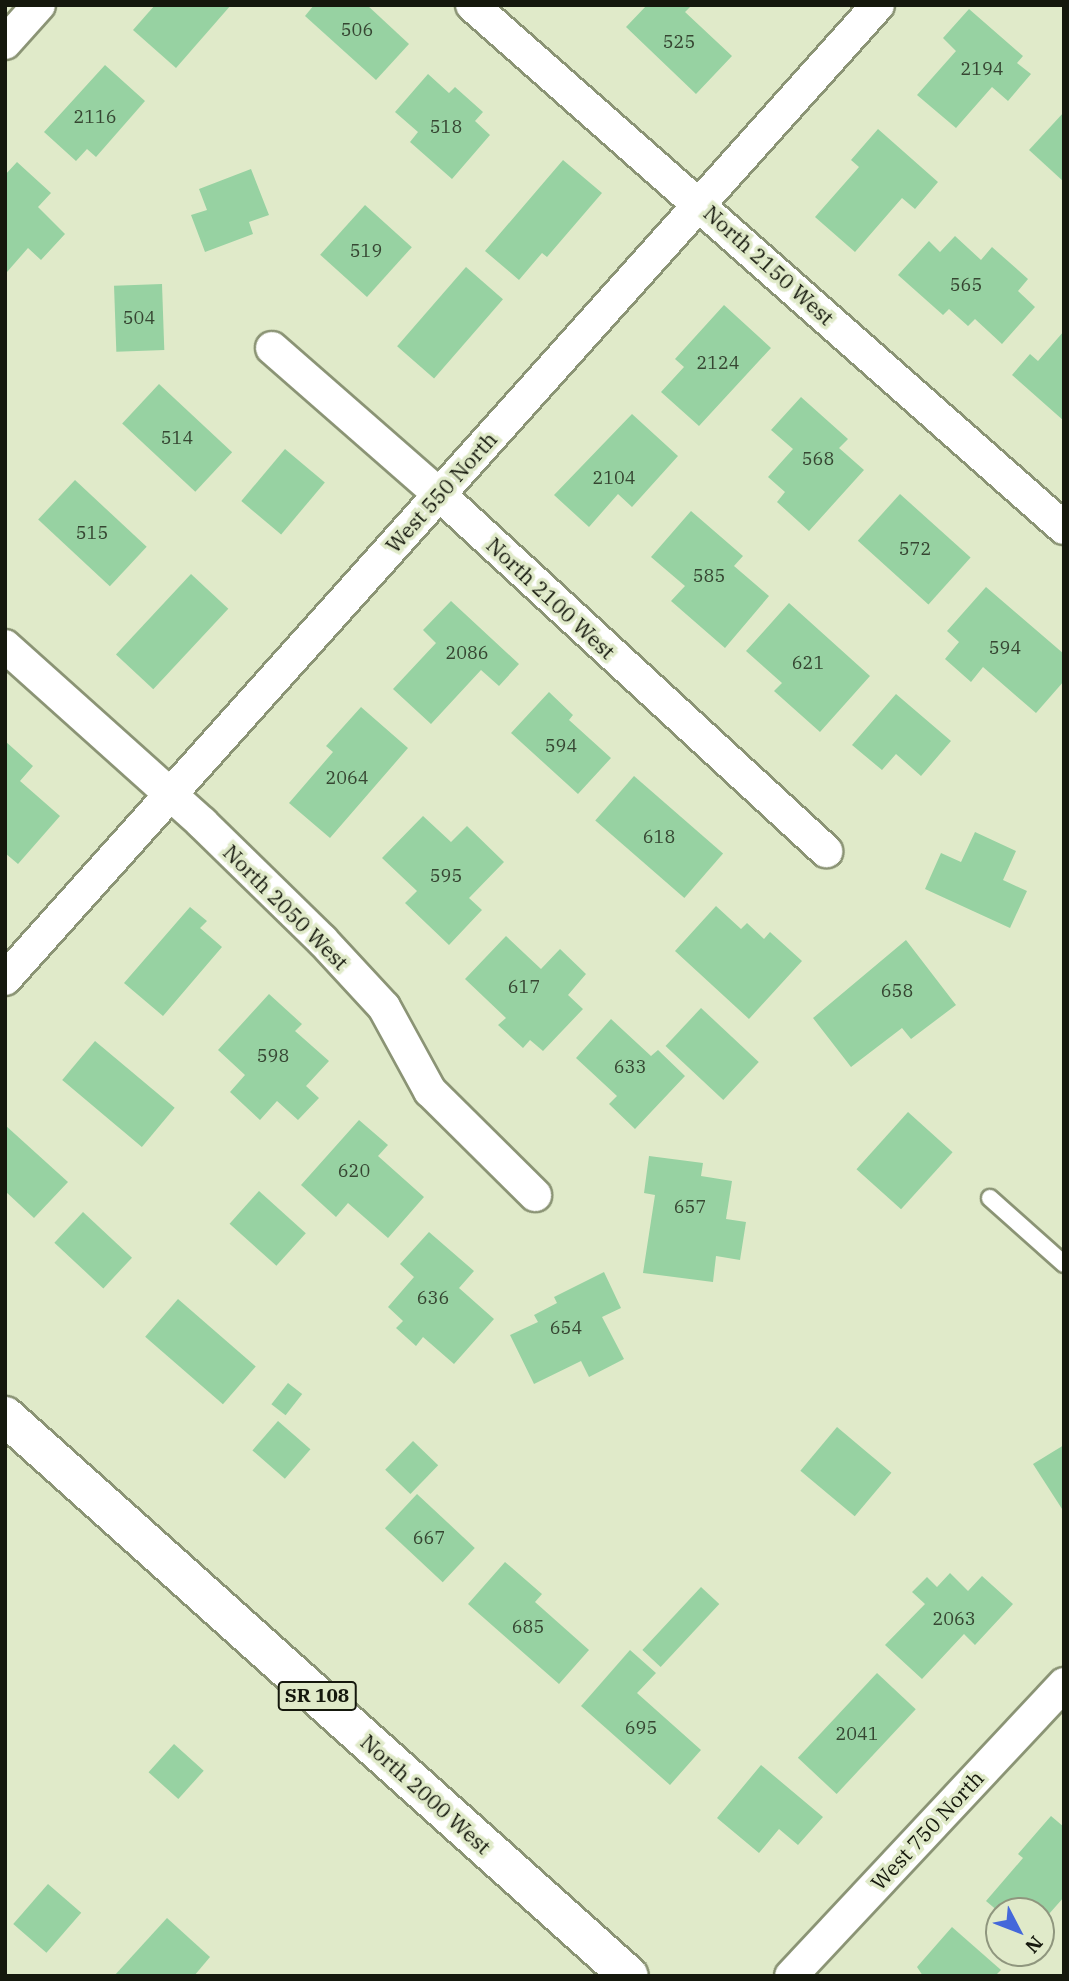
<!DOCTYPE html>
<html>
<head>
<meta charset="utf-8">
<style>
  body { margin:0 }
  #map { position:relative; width:1069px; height:1981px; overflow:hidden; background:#e0eac9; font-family:"IBM Plex Serif",serif }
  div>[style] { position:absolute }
  .building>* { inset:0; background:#97d2a2; transform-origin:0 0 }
  .roads { filter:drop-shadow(2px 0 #8b9475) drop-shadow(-2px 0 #8b9475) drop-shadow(0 2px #8b9475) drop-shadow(0 -2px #8b9475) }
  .service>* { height:16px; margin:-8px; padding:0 8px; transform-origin:8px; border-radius:8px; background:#fff }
  .minor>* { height:32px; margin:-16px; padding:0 16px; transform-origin:16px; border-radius:16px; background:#fff }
  .primary>* { height:38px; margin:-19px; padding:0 19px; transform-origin:19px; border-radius:19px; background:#fff }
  span { translate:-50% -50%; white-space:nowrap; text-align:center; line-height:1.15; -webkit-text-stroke:7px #e0eac9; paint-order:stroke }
  .number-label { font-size:18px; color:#364632 }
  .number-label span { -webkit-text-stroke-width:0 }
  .shield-label span { padding:2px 5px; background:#e0eac9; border:2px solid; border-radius:5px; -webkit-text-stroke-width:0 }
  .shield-label { font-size:19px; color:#15180d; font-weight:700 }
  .street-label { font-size:21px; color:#15180d }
  .frame { position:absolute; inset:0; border:7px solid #15180d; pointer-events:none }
  .north { position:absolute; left:985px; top:1897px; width:70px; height:70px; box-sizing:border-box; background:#e0eac9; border:2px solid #8f967e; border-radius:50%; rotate:132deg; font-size:19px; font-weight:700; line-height:28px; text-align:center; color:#15180d }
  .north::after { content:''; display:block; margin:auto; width:24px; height:32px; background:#4468da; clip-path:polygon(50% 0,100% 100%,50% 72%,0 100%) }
</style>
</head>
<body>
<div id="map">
  <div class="building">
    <i style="clip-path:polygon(155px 5px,231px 5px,176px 68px,133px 30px)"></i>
    <i style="clip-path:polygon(314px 5px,367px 5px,409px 44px,376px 80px,305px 16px)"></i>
    <i style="clip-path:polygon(647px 5px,692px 5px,685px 12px,732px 56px,696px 94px,626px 27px)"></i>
    <i style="clip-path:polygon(969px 9px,1023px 56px,1017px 63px,1031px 74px,1008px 101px,992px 87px,956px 128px,917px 95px,956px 51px,943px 38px)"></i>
    <i style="clip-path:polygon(105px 65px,145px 101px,96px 157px,87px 149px,76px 161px,44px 132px)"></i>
    <i style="clip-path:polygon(428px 74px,449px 93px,455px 87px,483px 112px,475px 121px,490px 135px,452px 179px,410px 142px,418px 132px,395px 112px)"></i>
    <i style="clip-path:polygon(1064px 112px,1064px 182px,1029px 150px)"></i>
    <i style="clip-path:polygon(878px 129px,938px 182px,915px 209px,902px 198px,855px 252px,815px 217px,859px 167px,851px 160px)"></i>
    <i style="clip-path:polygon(563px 160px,602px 193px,547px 257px,542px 253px,519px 280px,485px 251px)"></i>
    <i style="clip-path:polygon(17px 162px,51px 193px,38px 207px,65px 234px,41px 260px,28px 248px,7px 272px,5px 175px)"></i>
    <i style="clip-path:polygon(251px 169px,269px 215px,249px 222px,253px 234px,205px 252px,191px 215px,207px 210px,199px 189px)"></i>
    <i style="left:365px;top:205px;width:63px;height:67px;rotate:42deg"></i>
    <i style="clip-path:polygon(955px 236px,981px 260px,992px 247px,1028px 279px,1018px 291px,1035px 307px,1002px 344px,975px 319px,968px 326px,949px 309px,943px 315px,898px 275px,929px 241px,940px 252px)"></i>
    <i style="left:466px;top:267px;width:49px;height:105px;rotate:41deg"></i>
    <i style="left:162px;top:284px;width:66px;height:48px;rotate:88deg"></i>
    <i style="clip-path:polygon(724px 305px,771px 348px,699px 426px,661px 392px,684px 367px,675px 359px)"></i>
    <i style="clip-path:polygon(1064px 331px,1064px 421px,1012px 375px,1030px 354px,1038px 361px)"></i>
    <i style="left:159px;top:384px;width:100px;height:54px;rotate:43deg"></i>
    <i style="clip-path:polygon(801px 397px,848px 439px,839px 448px,864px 470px,809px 531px,777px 502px,785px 492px,768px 477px,793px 449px,771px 430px)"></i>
    <i style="clip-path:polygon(632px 414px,678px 456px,632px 507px,618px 494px,589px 527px,554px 495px)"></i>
    <i style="left:285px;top:449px;width:52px;height:68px;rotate:40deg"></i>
    <i style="left:75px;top:480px;width:98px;height:54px;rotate:43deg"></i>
    <i style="left:900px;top:494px;width:95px;height:63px;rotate:42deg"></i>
    <i style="clip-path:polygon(691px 511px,743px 556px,734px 566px,769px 596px,725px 648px,671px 601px,685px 586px,651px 557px)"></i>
    <i style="left:191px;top:574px;width:51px;height:110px;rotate:43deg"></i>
    <i style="clip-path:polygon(986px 587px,1064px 654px,1064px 681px,1036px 713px,983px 667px,971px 682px,945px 659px,959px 642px,947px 631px)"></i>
    <i style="clip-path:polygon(451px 601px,519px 664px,499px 686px,481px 670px,431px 724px,393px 689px,436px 643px,423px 630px)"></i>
    <i style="clip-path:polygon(789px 603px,870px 676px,820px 732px,774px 691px,782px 683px,746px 651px)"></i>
    <i style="clip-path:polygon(549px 692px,573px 715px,569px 720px,611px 758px,578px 794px,511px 733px)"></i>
    <i style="clip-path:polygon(896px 694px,951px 741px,921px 776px,896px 754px,882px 770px,852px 745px)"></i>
    <i style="clip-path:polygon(361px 707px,408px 748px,330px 838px,289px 803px,333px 752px,326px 746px)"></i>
    <i style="clip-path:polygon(5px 741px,33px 766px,20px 781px,60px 816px,18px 864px,5px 853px)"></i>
    <i style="left:634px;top:776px;width:118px;height:59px;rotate:41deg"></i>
    <i style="clip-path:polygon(423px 816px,451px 842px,467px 826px,504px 862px,469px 898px,482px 910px,449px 945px,405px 903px,417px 891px,382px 858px)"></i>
    <i style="clip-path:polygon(975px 832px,1016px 851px,1003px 880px,1027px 891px,1010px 928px,925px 889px,941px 853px,961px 862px)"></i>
    <i style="clip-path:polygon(716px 906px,741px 929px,747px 923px,764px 939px,770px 932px,802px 961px,749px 1019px,675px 951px)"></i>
    <i style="clip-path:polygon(190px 907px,207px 921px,200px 928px,222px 947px,163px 1016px,124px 983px)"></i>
    <i style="clip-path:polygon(506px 936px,541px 969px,560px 949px,586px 974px,568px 995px,583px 1009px,543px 1051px,530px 1040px,523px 1048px,498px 1025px,506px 1018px,465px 979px)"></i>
    <i style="clip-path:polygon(906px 940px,956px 1005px,911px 1039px,902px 1028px,851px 1067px,813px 1018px)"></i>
    <i style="clip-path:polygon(269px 994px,302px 1024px,295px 1031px,329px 1061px,306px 1086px,319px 1098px,298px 1120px,277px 1101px,260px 1120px,230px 1092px,245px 1075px,218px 1050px)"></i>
    <i style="left:701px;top:1008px;width:79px;height:52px;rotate:43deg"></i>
    <i style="clip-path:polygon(611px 1019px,651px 1056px,658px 1050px,685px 1076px,635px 1129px,609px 1104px,617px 1096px,576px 1058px)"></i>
    <i style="left:95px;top:1041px;width:104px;height:51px;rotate:40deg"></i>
    <i style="left:908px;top:1112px;width:60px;height:77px;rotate:42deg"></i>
    <i style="clip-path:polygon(359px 1120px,388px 1145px,378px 1156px,424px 1197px,388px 1238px,348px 1203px,336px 1217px,301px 1185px)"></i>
    <i style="clip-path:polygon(5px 1125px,68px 1182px,34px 1218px,5px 1191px)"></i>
    <i style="clip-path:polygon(649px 1156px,703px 1163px,701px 1176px,732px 1181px,726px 1219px,746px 1222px,740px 1260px,716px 1256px,713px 1282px,643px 1273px,655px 1195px,644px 1193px)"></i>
    <i style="left:259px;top:1191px;width:63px;height:44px;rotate:42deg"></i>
    <i style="left:83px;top:1212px;width:67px;height:42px;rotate:43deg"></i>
    <i style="clip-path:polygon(429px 1232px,474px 1271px,459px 1288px,494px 1319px,454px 1364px,423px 1337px,416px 1346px,396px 1328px,403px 1321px,388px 1307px,414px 1277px,400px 1264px)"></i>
    <i style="clip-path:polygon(604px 1272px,621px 1308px,602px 1317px,624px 1359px,589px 1377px,581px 1361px,534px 1384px,510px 1335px,538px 1322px,534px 1315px,557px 1303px,554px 1297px)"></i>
    <i style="left:178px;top:1299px;width:103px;height:50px;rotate:41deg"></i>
    <i style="left:288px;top:1383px;width:18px;height:27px;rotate:38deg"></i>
    <i style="left:278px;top:1421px;width:43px;height:39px;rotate:41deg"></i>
    <i style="left:837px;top:1427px;width:71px;height:57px;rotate:40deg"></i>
    <i style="left:413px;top:1441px;width:35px;height:40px;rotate:44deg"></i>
    <i style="clip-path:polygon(1064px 1445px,1064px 1512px,1033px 1464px)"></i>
    <i style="left:417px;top:1494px;width:79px;height:47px;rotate:43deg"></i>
    <i style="clip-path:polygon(505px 1562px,542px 1594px,535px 1602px,589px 1650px,559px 1684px,468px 1604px)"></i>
    <i style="clip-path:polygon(950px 1573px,968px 1591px,982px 1576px,1013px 1604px,975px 1645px,964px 1634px,922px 1679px,885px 1645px,925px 1604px,912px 1592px,927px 1577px,937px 1587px)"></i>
    <i style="left:701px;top:1587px;width:25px;height:86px;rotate:43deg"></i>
    <i style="clip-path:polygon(630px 1650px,656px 1673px,637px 1693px,701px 1750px,670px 1785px,581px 1706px)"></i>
    <i style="left:877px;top:1673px;width:53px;height:116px;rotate:43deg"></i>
    <i style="left:174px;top:1744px;width:40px;height:38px;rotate:42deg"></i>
    <i style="clip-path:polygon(761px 1765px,823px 1817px,798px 1845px,779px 1829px,759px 1853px,717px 1818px)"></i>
    <i style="clip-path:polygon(1051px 1816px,1064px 1827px,1064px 1897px,1041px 1923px,1041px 1911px,999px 1912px,986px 1901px,1023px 1858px,1018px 1854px)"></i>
    <i style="left:48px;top:1884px;width:44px;height:53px;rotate:41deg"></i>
    <i style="clip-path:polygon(167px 1918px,210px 1957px,194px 1976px,114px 1976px)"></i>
    <i style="clip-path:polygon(952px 1927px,1001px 1970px,995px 1976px,923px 1976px,917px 1967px)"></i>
  </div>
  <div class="roads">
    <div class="service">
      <i style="left:990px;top:1198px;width:99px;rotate:41.7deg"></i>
    </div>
    <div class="minor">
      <i style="left:472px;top:5px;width:790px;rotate:41.46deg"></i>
      <i style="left:5px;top:43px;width:51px;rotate:-48.2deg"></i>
      <i style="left:272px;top:348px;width:222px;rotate:41.2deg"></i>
      <i style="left:439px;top:494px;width:527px;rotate:42.69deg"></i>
      <i style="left:5px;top:646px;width:265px;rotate:41.9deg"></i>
      <i style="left:202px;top:823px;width:168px;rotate:44.3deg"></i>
      <i style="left:322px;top:940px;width:91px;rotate:47.2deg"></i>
      <i style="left:384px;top:1007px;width:96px;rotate:61.3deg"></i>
      <i style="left:430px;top:1091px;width:148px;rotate:44.7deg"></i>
      <i style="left:5px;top:979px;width:1308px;rotate:-48.13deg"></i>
      <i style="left:791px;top:1976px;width:400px;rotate:-46.9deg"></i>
    </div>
    <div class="primary">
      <i style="left:5px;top:1416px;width:838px;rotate:41.91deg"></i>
    </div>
  </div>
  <div class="number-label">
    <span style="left:357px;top:30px">506</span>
    <span style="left:679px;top:42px">525</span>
    <span style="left:982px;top:69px">2194</span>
    <span style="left:95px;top:117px">2116</span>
    <span style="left:446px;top:127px">518</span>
    <span style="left:366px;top:251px">519</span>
    <span style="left:966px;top:285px">565</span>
    <span style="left:139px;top:318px">504</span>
    <span style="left:718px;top:363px">2124</span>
    <span style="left:177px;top:438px">514</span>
    <span style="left:818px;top:459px">568</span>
    <span style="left:614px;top:478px">2104</span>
    <span style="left:92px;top:533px">515</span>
    <span style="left:915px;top:549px">572</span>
    <span style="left:709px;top:576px">585</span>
    <span style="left:1005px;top:648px">594</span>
    <span style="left:467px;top:653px">2086</span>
    <span style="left:808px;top:663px">621</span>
    <span style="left:561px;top:746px">594</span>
    <span style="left:347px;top:778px">2064</span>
    <span style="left:659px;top:837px">618</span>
    <span style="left:446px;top:876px">595</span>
    <span style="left:524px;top:987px">617</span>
    <span style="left:897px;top:991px">658</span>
    <span style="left:273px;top:1056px">598</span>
    <span style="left:630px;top:1067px">633</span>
    <span style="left:354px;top:1171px">620</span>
    <span style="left:690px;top:1207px">657</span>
    <span style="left:433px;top:1298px">636</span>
    <span style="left:566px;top:1328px">654</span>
    <span style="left:429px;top:1538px">667</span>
    <span style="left:954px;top:1619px">2063</span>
    <span style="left:528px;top:1627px">685</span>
    <span style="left:641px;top:1728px">695</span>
    <span style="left:857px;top:1734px">2041</span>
  </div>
  <div class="shield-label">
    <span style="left:317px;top:1696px">SR 108</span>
  </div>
  <div class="street-label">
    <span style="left:769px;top:265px;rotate:42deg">North 2150 West</span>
    <span style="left:441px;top:492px;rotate:-48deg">West 550 North</span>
    <span style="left:551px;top:598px;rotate:43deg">North 2100 West</span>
    <span style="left:286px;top:907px;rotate:45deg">North 2050 West</span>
    <span style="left:426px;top:1794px;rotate:42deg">North 2000 West</span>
    <span style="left:927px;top:1830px;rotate:-47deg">West 750 North</span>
  </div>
  <div class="frame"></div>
  <div class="north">N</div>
</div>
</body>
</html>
